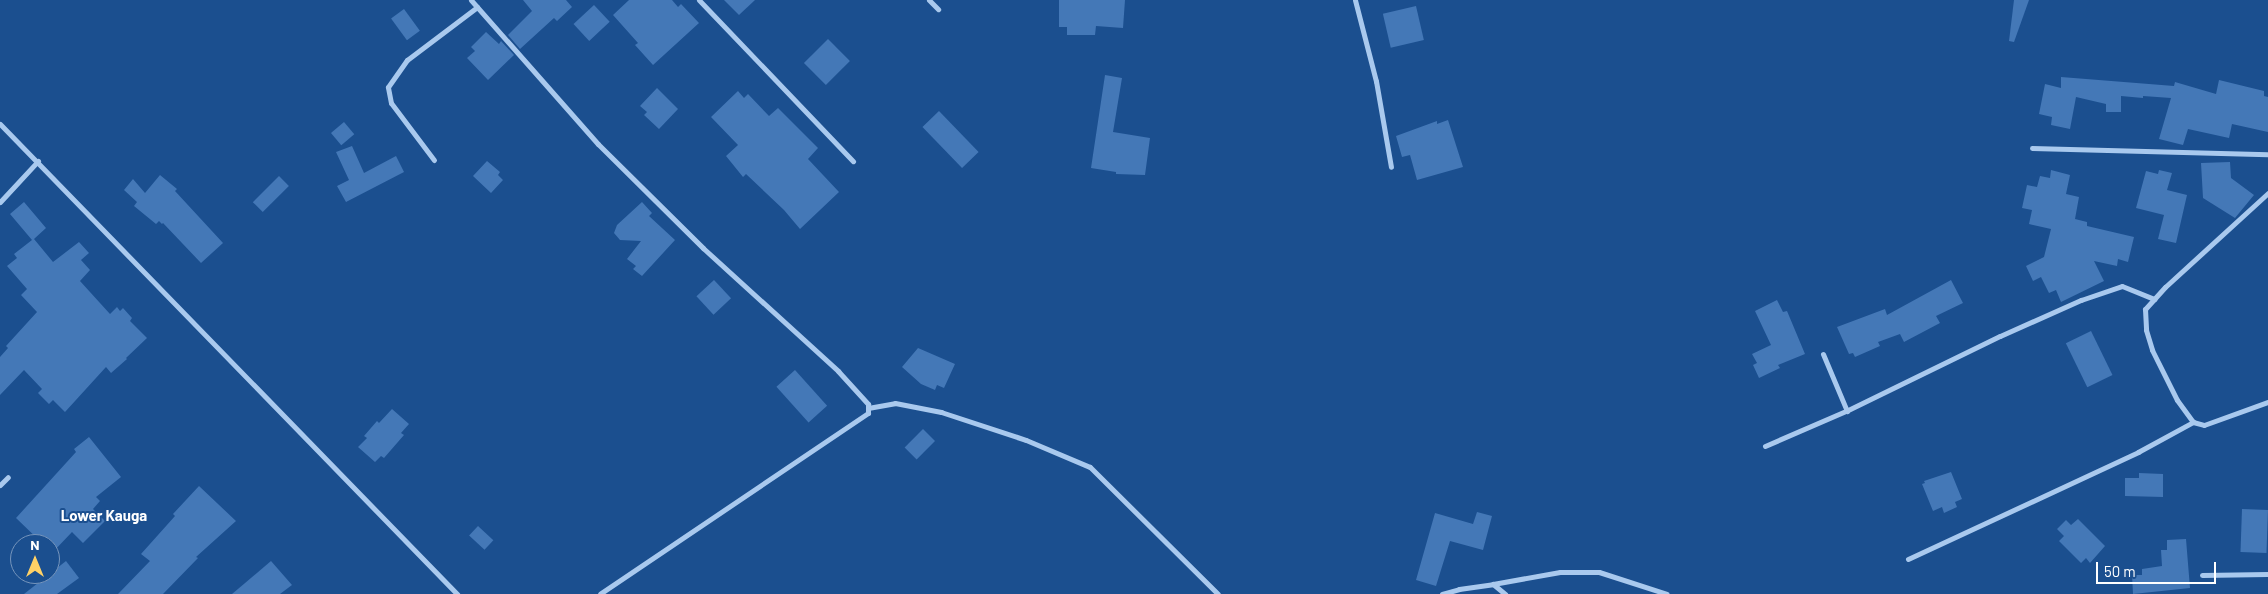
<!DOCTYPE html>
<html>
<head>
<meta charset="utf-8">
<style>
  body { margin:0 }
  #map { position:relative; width:2268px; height:594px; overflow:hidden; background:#1b4f8f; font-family:Barlow,sans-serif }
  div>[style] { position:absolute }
  .building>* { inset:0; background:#4478b7; transform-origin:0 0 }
  .street>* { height:5px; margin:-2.5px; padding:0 2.5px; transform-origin:2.5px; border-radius:2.5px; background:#a9c9ee }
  span { translate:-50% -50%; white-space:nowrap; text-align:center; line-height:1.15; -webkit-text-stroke:4px #1b4f8f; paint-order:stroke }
  .quarter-label { font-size:15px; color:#fff; font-weight:700 }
  .north { position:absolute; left:10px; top:534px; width:50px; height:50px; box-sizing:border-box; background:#1b4f8f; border:1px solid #7695bc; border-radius:50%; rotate:0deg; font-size:14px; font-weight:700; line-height:20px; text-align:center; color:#fff }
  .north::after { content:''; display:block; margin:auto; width:18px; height:22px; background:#ffd166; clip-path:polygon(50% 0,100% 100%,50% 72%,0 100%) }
  .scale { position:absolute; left:2096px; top:562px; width:120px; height:22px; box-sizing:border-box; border:2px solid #fff; border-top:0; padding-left:6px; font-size:15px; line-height:18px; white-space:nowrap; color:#fff; -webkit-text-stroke:4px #1b4f8f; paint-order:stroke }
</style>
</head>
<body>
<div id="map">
  <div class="building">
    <i style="clip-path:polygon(523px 0,566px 0,572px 7px,557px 21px,554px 18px,520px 49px,508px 35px,532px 11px)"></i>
    <i style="clip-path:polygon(629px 0,672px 0,678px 7px,681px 4px,699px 23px,653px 65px,635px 45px,638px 43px,613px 15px)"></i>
    <i style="clip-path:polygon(724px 0,755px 0,739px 15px)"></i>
    <i style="clip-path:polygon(1059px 0,1125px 0,1123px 28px,1096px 26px,1095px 35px,1067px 35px,1067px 27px,1059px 27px)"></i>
    <i style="clip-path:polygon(2014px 0,2029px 0,2014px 42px,2009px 41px)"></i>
    <i style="left:594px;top:5px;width:23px;height:28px;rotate:47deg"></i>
    <i style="left:1416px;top:6px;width:35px;height:34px;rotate:77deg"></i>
    <i style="left:404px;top:9px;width:27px;height:16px;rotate:54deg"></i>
    <i style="clip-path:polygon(486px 32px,499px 44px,501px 41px,514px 55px,488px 80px,467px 58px,475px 51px,471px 47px)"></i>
    <i style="left:828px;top:39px;width:31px;height:34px;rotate:45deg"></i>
    <i style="clip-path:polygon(1105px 75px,1122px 78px,1113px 132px,1150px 138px,1145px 175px,1116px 174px,1116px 172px,1091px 168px)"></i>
    <i style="clip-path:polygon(2061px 77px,2174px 86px,2175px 82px,2216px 94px,2219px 80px,2264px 91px,2264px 96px,2268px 97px,2268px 132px,2232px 124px,2229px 138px,2188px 129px,2183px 145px,2159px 139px,2171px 98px,2143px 96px,2143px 98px,2121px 96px,2121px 112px,2106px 112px,2106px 104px,2076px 97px,2070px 129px,2051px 125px,2052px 117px,2039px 114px,2045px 84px,2061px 88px)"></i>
    <i style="clip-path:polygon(657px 88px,678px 109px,659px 129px,644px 115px,647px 112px,640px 106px)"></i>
    <i style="clip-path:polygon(738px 91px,744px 98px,748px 94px,769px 116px,778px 108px,818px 148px,808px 159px,839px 192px,800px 229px,784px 210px,746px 174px,743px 177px,726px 156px,738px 145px,711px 117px)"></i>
    <i style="left:939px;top:111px;width:57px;height:23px;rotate:46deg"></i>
    <i style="clip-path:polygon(1448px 120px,1463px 167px,1417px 180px,1410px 155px,1402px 157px,1396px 136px,1437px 121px,1437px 124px)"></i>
    <i style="left:344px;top:122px;width:16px;height:17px;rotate:50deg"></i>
    <i style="clip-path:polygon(352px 146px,364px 173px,396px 156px,404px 172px,346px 202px,337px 186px,349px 180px,336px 152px)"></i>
    <i style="clip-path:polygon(487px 161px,500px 172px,498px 175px,503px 180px,491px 193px,473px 176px)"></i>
    <i style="clip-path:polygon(2230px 162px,2231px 178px,2254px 195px,2235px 218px,2203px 198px,2201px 163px)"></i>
    <i style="clip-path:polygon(2051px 170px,2070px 175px,2066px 194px,2079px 197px,2075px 219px,2087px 222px,2087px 226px,2134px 237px,2128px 262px,2118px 259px,2117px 266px,2094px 261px,2104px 281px,2061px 302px,2056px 290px,2049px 293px,2041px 277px,2033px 281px,2026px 266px,2044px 257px,2051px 229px,2029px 224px,2032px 210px,2022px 208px,2027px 185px,2037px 187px,2040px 176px,2050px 178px)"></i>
    <i style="clip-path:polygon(2159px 170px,2172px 173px,2167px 190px,2187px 195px,2176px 243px,2158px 239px,2164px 215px,2136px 208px,2146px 171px,2158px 174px)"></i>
    <i style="clip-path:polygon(160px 175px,177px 189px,175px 191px,223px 243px,201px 263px,163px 223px,162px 224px,159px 221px,156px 224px,134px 206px,137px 202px,124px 190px,133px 179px,145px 193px)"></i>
    <i style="left:279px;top:176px;width:14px;height:37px;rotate:45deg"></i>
    <i style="clip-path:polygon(24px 202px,46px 228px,34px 239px,53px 262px,79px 242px,89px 253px,81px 260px,90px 270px,80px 281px,110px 314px,117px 307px,120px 311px,123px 308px,132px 318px,130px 321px,147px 338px,126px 358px,127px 359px,111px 373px,106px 367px,65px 412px,53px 400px,49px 404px,38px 393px,42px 389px,24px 370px,0 395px,0 357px,8px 348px,6px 346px,37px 312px,21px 295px,27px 289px,7px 266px,17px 258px,14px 254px,32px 240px,10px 214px)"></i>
    <i style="clip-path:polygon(642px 202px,652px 213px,649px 216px,675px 240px,642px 276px,633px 269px,636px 266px,627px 259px,641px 241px,620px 240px,614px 233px,617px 225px)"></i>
    <i style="left:714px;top:280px;width:25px;height:24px;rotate:47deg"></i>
    <i style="clip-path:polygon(1951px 280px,1963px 303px,1936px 316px,1940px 323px,1904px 342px,1900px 334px,1878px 342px,1880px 346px,1855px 357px,1853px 353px,1849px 354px,1837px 327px,1885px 309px,1887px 315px)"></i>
    <i style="clip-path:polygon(1777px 300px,1783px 312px,1787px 311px,1805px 354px,1778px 365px,1780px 368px,1759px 378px,1753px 365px,1757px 363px,1752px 354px,1771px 345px,1755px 311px)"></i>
    <i style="left:2091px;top:331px;width:49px;height:28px;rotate:64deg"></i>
    <i style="clip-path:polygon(918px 348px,955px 364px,944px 388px,937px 385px,935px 390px,921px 384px,902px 367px)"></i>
    <i style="left:795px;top:370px;width:48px;height:25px;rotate:48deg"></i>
    <i style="clip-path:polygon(392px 409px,409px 424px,401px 433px,404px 435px,384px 458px,381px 456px,375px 462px,358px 447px,367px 438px,364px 436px,377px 421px,379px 423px)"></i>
    <i style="left:923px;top:429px;width:17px;height:26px;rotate:45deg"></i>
    <i style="clip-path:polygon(89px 437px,121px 477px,96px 497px,100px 501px,93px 509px,105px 521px,83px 543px,72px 532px,52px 553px,50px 544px,43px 544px,16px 518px,76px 452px,74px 449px)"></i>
    <i style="clip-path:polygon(1951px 472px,1962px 499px,1955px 502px,1957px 507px,1944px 513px,1942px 507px,1933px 511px,1922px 484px,1925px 483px,1924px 481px)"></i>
    <i style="clip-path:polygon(2139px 473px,2163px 474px,2163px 497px,2125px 496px,2125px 478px,2139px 478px)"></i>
    <i style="clip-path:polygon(199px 486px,236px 521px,196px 557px,198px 558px,163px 594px,118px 594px,150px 561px,141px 554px,175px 516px,173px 514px)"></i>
    <i style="left:2242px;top:509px;width:26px;height:43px;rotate:2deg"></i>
    <i style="clip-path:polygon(1477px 512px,1492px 516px,1483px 550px,1450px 541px,1436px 586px,1416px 580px,1435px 513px,1473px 524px)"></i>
    <i style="clip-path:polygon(2078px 519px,2105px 546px,2090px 563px,2086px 558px,2081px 563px,2059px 541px,2064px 536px,2057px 529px,2066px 520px,2071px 525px)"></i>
    <i style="left:478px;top:526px;width:21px;height:13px;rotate:43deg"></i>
    <i style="clip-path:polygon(2186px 539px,2190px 588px,2133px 594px,2132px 575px,2142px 575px,2142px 569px,2162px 566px,2161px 550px,2167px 550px,2167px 540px)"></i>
    <i style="clip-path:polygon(66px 561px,79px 578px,57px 594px,24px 594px)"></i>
    <i style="clip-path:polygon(271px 561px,292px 585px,280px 594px,232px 594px)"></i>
  </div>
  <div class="street">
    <i style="left:471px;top:0;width:192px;rotate:48.6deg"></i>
    <i style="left:598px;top:144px;width:148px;rotate:44.7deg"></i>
    <i style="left:703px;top:248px;width:183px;rotate:42.3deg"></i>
    <i style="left:838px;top:371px;width:45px;rotate:47.7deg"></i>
    <i style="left:868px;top:404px;width:9px;rotate:90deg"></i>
    <i style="left:868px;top:413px;width:323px;rotate:146deg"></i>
    <i style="left:699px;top:0;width:223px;rotate:46.3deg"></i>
    <i style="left:929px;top:0;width:13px;rotate:45deg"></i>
    <i style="left:1355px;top:0;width:84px;rotate:75.5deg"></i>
    <i style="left:1376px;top:81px;width:87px;rotate:80.1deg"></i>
    <i style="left:0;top:124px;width:656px;rotate:45.8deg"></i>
    <i style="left:2032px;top:148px;width:236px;rotate:1.5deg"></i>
    <i style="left:434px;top:160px;width:71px;rotate:-127deg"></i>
    <i style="left:391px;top:103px;width:16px;rotate:-101deg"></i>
    <i style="left:388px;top:87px;width:33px;rotate:-55deg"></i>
    <i style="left:407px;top:60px;width:88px;rotate:-37.1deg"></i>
    <i style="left:2268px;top:193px;width:139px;rotate:137.6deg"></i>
    <i style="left:2165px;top:287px;width:30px;rotate:132deg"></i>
    <i style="left:2145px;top:309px;width:21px;rotate:87deg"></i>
    <i style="left:2146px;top:330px;width:21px;rotate:73deg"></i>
    <i style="left:2152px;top:350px;width:56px;rotate:63.4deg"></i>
    <i style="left:2177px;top:400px;width:27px;rotate:54deg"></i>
    <i style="left:2193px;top:422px;width:11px;rotate:15deg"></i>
    <i style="left:2204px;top:425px;width:68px;rotate:-19.8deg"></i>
    <i style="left:0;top:202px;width:56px;rotate:-47.2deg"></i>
    <i style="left:1823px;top:354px;width:62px;rotate:67.2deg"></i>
    <i style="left:868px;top:408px;width:27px;rotate:-10deg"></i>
    <i style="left:895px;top:403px;width:47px;rotate:11.1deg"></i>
    <i style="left:941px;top:412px;width:89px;rotate:18.2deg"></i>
    <i style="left:1026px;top:440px;width:69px;rotate:22.9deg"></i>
    <i style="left:1090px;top:467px;width:180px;rotate:44.8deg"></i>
    <i style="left:1765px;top:446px;width:88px;rotate:-23.4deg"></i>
    <i style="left:1846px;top:411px;width:171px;rotate:-26deg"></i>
    <i style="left:2000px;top:336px;width:89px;rotate:-24deg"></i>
    <i style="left:2081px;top:300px;width:43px;rotate:-18.9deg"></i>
    <i style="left:2122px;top:286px;width:35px;rotate:22deg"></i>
    <i style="left:0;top:485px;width:11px;rotate:-45deg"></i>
    <i style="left:1908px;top:559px;width:254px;rotate:-24.9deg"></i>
    <i style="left:2138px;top:452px;width:63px;rotate:-28.6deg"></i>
    <i style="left:2202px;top:575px;width:66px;rotate:-0.9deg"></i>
    <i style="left:1493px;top:584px;width:68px;rotate:-10.2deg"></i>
    <i style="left:1560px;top:572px;width:39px"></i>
    <i style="left:1599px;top:572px;width:71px;rotate:17.9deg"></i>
    <i style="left:1442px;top:594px;width:18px;rotate:-16deg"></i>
    <i style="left:1459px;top:589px;width:34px;rotate:-8deg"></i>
    <i style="left:1493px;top:584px;width:16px;rotate:40deg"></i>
  </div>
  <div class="quarter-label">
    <span style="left:104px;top:516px">Lower Kauga</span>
  </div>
  <div class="north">N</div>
  <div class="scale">50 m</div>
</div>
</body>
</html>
